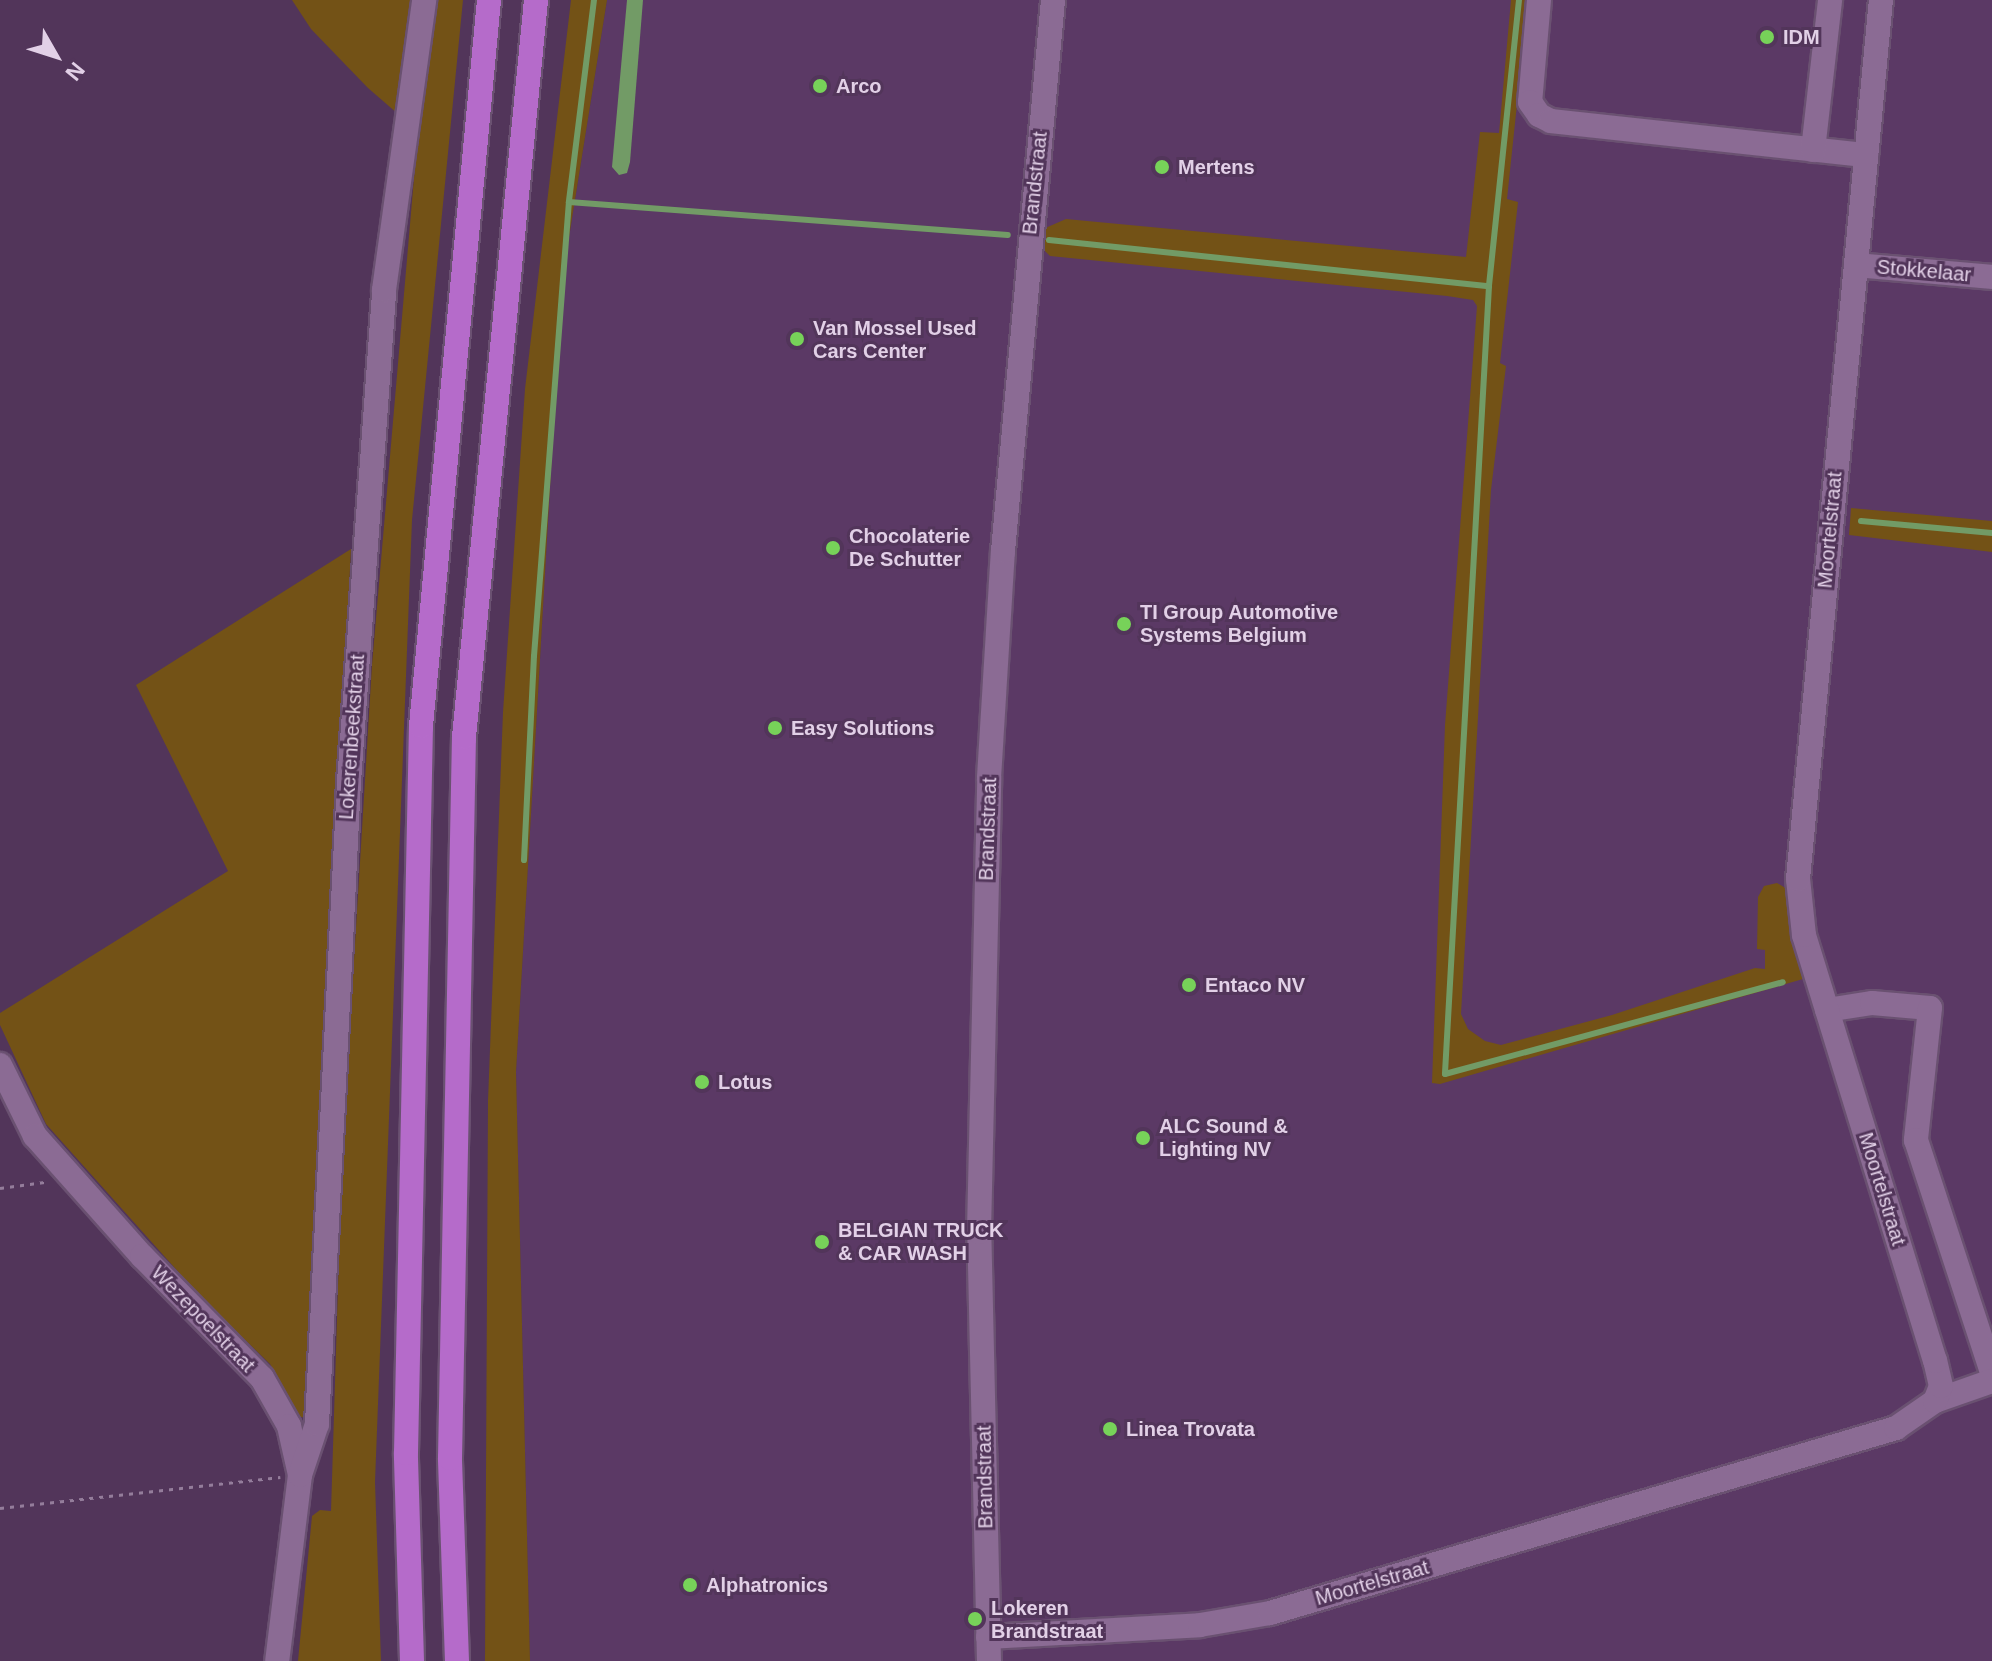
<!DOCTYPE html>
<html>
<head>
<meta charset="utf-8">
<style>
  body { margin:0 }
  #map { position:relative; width:1992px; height:1661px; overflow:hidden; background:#52355a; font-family:Helvetica,sans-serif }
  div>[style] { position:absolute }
  .built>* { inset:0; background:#5b3965 }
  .green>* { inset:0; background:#735216 }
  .water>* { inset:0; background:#729b66 }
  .stream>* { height:6px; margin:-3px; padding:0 3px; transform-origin:3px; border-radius:3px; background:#729b66 }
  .path>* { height:3px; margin-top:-1.5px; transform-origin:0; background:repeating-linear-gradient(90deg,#947d9b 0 4px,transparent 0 10px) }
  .roads { filter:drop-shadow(2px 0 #6a5171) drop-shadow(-2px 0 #6a5171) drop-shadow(0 2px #6a5171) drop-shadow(0 -2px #6a5171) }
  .minor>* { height:24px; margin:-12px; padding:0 12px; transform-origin:12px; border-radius:12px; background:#8b6b94 }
  .highway>* { height:24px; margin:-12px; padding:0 12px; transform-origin:12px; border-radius:12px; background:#b56bca }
  .dots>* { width:22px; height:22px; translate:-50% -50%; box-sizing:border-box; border:4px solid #52355a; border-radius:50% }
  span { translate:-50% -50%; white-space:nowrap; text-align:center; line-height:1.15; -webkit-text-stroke:6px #52355a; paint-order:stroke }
  .poi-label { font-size:20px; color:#e2d0e7; font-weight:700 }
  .left { translate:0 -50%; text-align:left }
  .street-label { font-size:20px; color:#e2d0e7 }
  .north { position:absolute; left:16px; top:16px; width:80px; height:80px; -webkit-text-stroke:6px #52355a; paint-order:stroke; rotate:129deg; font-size:22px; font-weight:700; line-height:32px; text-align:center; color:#e2d0e7 }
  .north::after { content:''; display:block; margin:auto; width:28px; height:36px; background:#e2d0e7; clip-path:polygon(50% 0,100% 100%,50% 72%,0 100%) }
</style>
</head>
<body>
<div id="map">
  <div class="built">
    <i style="clip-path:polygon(607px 0,1992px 0,1992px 1661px,530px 1661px,516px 1072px,562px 281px)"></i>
  </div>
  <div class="green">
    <i style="clip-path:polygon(292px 0,415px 0,398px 114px,368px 88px,311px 29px)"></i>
    <i style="clip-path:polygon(437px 0,463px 0,412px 520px,375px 1482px,381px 1661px,298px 1661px,312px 1516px,320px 1510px,331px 1511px,342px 1158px,372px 665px,419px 120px)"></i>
    <i style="clip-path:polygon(571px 0,607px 0,562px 281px,516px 1072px,530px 1661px,485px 1661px,488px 1101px,503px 712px,525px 389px)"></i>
    <i style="clip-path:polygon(1511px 0,1528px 0,1507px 199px,1518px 202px,1500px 363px,1506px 366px,1491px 490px,1461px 1014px,1468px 1029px,1485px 1041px,1501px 1045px,1612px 1015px,1755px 968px,1765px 969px,1765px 950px,1757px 949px,1758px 897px,1764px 886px,1777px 883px,1787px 889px,1789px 918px,1803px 979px,1440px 1084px,1432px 1083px,1445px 725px,1477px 306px,1473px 300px,1447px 296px,1050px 256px,1040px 246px,1043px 229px,1066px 219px,1466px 257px,1480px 132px,1499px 133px)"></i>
    <i style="clip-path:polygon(1851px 508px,1992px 521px,1992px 552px,1849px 535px)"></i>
    <i style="clip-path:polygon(351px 549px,323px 1093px,309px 1418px,300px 1417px,270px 1364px,199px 1295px,46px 1124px,0 1025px,0 1013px,228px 871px,136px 685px)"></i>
  </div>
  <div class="water">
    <i style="clip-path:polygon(627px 0,643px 0,630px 162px,627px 173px,619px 175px,612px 167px)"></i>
  </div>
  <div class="stream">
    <i style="left:594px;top:0;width:204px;rotate:97.1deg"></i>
    <i style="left:569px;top:202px;width:440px;rotate:4.3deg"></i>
    <i style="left:1519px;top:0;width:288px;rotate:96deg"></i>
    <i style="left:1489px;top:286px;width:789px;rotate:93.2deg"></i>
    <i style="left:1445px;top:1074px;width:350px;rotate:-15.2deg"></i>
    <i style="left:1049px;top:240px;width:442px;rotate:6deg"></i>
    <i style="left:1861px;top:521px;width:132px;rotate:5.2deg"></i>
    <i style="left:524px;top:860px;width:204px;rotate:-87.2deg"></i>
    <i style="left:534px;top:656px;width:455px;rotate:-85.6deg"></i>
  </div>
  <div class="path">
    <i style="left:0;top:1188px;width:45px;rotate:-7.6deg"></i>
    <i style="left:0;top:1508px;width:282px;rotate:-6.3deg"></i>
  </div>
  <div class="roads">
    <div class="minor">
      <i style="left:1539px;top:0;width:102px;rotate:95deg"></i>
      <i style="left:1530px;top:102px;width:16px;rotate:55deg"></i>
      <i style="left:1539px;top:115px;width:13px;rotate:27deg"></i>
      <i style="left:1551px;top:121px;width:317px;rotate:6.2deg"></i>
      <i style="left:1813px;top:150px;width:151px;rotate:-83.5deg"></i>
      <i style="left:1856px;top:265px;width:137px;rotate:5deg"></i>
      <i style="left:1827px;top:1010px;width:46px;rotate:-8.8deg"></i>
      <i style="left:1872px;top:1003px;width:58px;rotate:4.9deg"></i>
      <i style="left:1930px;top:1008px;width:133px;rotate:96.1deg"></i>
      <i style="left:1916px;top:1140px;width:245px;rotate:71.9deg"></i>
      <i style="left:0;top:1065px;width:79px;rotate:63.8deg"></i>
      <i style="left:35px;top:1136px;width:161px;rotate:48.3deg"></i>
      <i style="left:142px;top:1256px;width:171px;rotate:45.5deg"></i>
      <i style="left:262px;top:1378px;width:55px;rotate:60.6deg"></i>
      <i style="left:289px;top:1426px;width:50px;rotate:77.3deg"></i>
      <i style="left:300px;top:1475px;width:187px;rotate:97deg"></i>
      <i style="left:1935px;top:1401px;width:60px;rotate:-19.3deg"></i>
      <i style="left:300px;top:1475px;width:54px;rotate:-71.6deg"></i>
      <i style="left:317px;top:1424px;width:643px;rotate:-87.15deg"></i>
      <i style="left:349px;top:782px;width:493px;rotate:-85.9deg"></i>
      <i style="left:384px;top:290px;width:293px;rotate:-82.1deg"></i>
      <i style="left:988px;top:1637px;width:212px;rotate:-3.2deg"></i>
      <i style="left:1200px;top:1625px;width:71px;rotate:-9.7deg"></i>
      <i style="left:1270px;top:1613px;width:653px;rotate:-16.46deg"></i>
      <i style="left:1896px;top:1428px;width:47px;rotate:-34.7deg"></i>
      <i style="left:1935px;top:1401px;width:16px;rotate:-68deg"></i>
      <i style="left:1941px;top:1386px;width:26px;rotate:-103deg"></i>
      <i style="left:1935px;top:1361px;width:446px;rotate:-107.1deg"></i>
      <i style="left:1804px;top:935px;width:56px;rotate:-96.1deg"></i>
      <i style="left:1798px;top:879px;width:883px;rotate:-84.61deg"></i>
      <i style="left:989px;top:1661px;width:429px;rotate:-91.3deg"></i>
      <i style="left:979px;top:1232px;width:454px;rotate:-88.7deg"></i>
      <i style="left:989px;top:778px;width:227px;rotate:-86.5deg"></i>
      <i style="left:1003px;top:551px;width:553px;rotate:-84.81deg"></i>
    </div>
    <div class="highway">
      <i style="left:412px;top:1661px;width:208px;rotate:-91.7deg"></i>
      <i style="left:406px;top:1453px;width:727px;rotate:-88.82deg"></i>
      <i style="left:421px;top:726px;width:729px;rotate:-84.65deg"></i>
      <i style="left:457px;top:1661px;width:203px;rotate:-92deg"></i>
      <i style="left:450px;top:1458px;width:721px;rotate:-88.89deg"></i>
      <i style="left:464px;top:737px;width:741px;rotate:-84.42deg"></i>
    </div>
  </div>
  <div class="dots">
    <i style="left:1767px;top:37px;background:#77d259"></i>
    <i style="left:820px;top:86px;background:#77d259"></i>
    <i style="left:1162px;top:167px;background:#77d259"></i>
    <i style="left:797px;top:339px;background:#77d259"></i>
    <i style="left:833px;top:548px;background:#77d259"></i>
    <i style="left:1124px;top:624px;background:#77d259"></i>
    <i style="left:775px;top:728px;background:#77d259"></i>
    <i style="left:1189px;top:985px;background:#77d259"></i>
    <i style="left:702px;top:1082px;background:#77d259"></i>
    <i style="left:1143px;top:1138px;background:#77d259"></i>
    <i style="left:822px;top:1242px;background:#77d259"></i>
    <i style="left:1110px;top:1429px;background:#77d259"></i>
    <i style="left:690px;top:1585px;background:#77d259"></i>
    <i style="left:975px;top:1619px;background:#77d259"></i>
  </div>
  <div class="poi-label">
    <span class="left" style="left:1783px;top:37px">IDM</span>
    <span class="left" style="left:836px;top:86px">Arco</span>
    <span class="left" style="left:1178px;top:167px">Mertens</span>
    <span class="left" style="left:813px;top:340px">Van Mossel Used<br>Cars Center</span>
    <span class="left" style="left:849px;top:548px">Chocolaterie<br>De Schutter</span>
    <span class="left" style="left:1140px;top:624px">TI Group Automotive<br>Systems Belgium</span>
    <span class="left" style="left:791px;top:728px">Easy Solutions</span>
    <span class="left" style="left:1205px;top:985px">Entaco NV</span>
    <span class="left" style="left:718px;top:1082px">Lotus</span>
    <span class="left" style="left:1159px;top:1138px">ALC Sound &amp;<br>Lighting NV</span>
    <span class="left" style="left:838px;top:1242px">BELGIAN TRUCK<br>&amp; CAR WASH</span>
    <span class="left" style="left:1126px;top:1429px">Linea Trovata</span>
    <span class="left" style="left:706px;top:1585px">Alphatronics</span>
    <span class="left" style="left:991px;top:1620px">Lokeren<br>Brandstraat</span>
  </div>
  <div class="street-label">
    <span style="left:1035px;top:183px;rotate:-84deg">Brandstraat</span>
    <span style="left:1924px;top:271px;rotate:5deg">Stokkelaar</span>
    <span style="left:1830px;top:530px;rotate:-85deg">Moortelstraat</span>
    <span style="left:352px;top:737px;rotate:-86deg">Lokerenbeekstraat</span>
    <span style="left:988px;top:829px;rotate:-88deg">Brandstraat</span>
    <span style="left:1882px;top:1189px;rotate:73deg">Moortelstraat</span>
    <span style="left:203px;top:1319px;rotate:46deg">Wezepoelstraat</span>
    <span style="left:985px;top:1477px;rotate:-91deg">Brandstraat</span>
    <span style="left:1372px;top:1583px;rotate:-16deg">Moortelstraat</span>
  </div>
  <div class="north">N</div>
</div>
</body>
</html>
